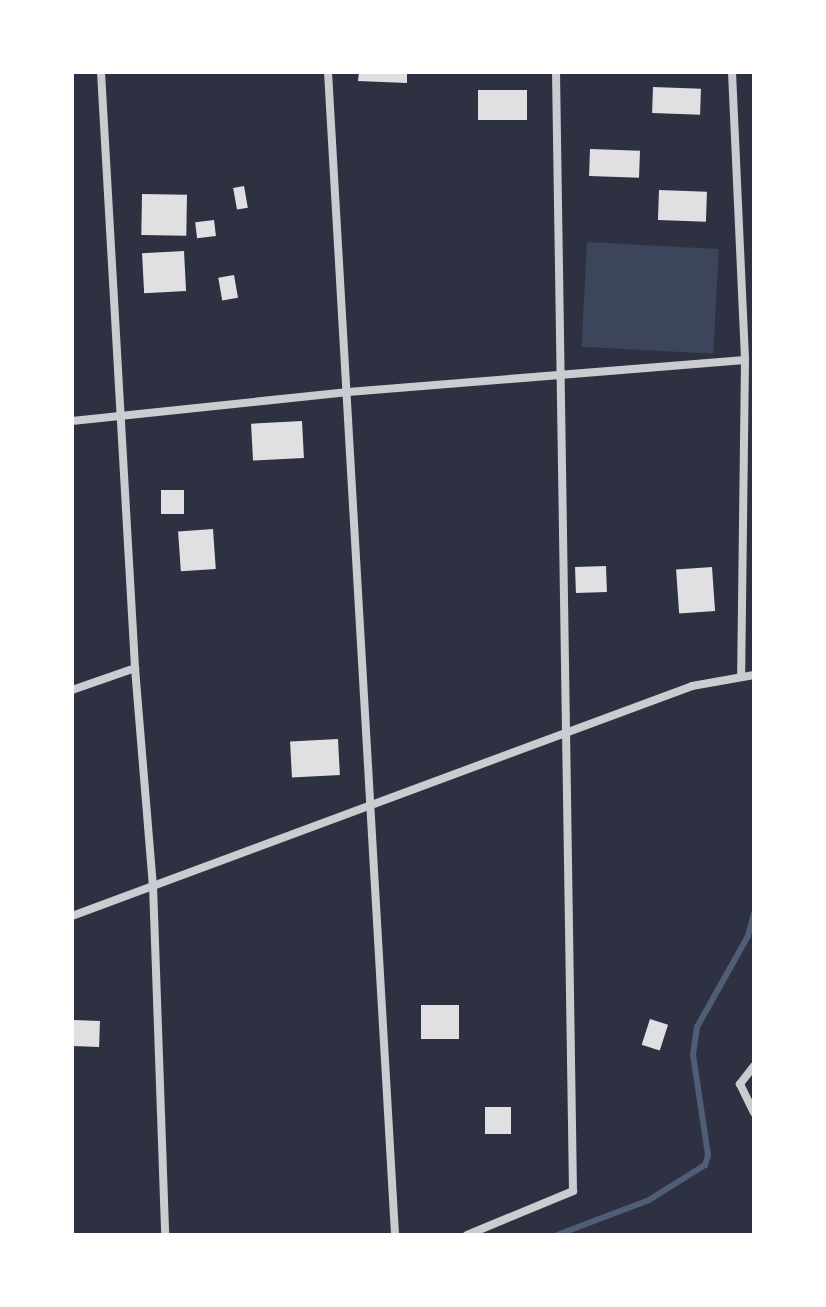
<!DOCTYPE html>
<html>
<head>
<meta charset="utf-8">
<style>
  body { margin:0 }
  #map { position:relative; width:826px; height:1307px; overflow:hidden; background:#2d3142; font-family:Merriweather,serif }
  div>[style] { position:absolute }
  .green>* { inset:0; background:#3c4559; transform-origin:0 0 }
  .stream>* { height:6px; margin:-3px; padding:0 3px; transform-origin:3px; border-radius:3px; background:#4f5d75 }
  .building>* { inset:0; background:#e0e0e3; transform-origin:0 0 }
  .minor>* { height:8px; margin:-4px; padding:0 4px; transform-origin:4px; border-radius:4px; background:#caccd0 }
  span { translate:-50% -50%; white-space:nowrap; text-align:center; line-height:1.15; -webkit-text-stroke:6px #fff; paint-order:stroke }
  .frame { position:absolute; inset:0; border:74px solid #fff; pointer-events:none }
</style>
</head>
<body>
<div id="map">
  <div class="green">
    <i style="left:587px;top:242px;width:132px;height:105px;rotate:3deg"></i>
  </div>
  <div class="stream">
    <i style="left:557px;top:1235px;width:98px;rotate:-20.8deg"></i>
    <i style="left:649px;top:1200px;width:66px;rotate:-32deg"></i>
    <i style="left:705px;top:1165px;width:10px;rotate:-73deg"></i>
    <i style="left:708px;top:1155px;width:101px;rotate:-98.5deg"></i>
    <i style="left:693px;top:1055px;width:28px;rotate:-82deg"></i>
    <i style="left:697px;top:1027px;width:104px;rotate:-60.7deg"></i>
    <i style="left:748px;top:936px;width:23px;rotate:-75deg"></i>
  </div>
  <div class="building">
    <i style="clip-path:polygon(359px 72px,407px 72px,407px 83px,358px 81px)"></i>
    <i style="left:653px;top:87px;width:48px;height:26px;rotate:2deg"></i>
    <i style="left:478px;top:90px;width:49px;height:30px"></i>
    <i style="left:590px;top:149px;width:50px;height:27px;rotate:2deg"></i>
    <i style="left:244px;top:186px;width:22px;height:11px;rotate:80deg"></i>
    <i style="left:659px;top:190px;width:48px;height:30px;rotate:2deg"></i>
    <i style="left:142px;top:194px;width:45px;height:41px;rotate:1deg"></i>
    <i style="left:214px;top:220px;width:16px;height:19px;rotate:83deg"></i>
    <i style="left:184px;top:251px;width:40px;height:42px;rotate:87deg"></i>
    <i style="left:234px;top:275px;width:23px;height:16px;rotate:80deg"></i>
    <i style="left:302px;top:421px;width:37px;height:51px;rotate:87deg"></i>
    <i style="left:161px;top:490px;width:23px;height:24px"></i>
    <i style="left:213px;top:529px;width:40px;height:35px;rotate:86deg"></i>
    <i style="left:606px;top:566px;width:26px;height:31px;rotate:88deg"></i>
    <i style="left:712px;top:567px;width:44px;height:36px;rotate:86deg"></i>
    <i style="left:338px;top:739px;width:36px;height:48px;rotate:87deg"></i>
    <i style="left:421px;top:1005px;width:38px;height:34px"></i>
    <i style="left:650px;top:1019px;width:19px;height:27px;rotate:18deg"></i>
    <i style="left:74px;top:1020px;width:26px;height:26px;rotate:2deg"></i>
    <i style="left:485px;top:1107px;width:26px;height:27px"></i>
  </div>
  <div class="minor">
    <i style="left:101px;top:72px;width:597px;rotate:86.73deg"></i>
    <i style="left:135px;top:668px;width:218px;rotate:85.3deg"></i>
    <i style="left:153px;top:885px;width:349px;rotate:88deg"></i>
    <i style="left:328px;top:72px;width:1165px;rotate:86.7deg"></i>
    <i style="left:732px;top:72px;width:288px;rotate:87.4deg"></i>
    <i style="left:745px;top:360px;width:315px;rotate:90.7deg"></i>
    <i style="left:72px;top:421px;width:278px;rotate:-6deg"></i>
    <i style="left:348px;top:392px;width:398px;rotate:-4.6deg"></i>
    <i style="left:72px;top:690px;width:67px;rotate:-19.2deg"></i>
    <i style="left:72px;top:916px;width:661px;rotate:-20.35deg"></i>
    <i style="left:692px;top:686px;width:63px;rotate:-10.1deg"></i>
    <i style="left:754px;top:1066px;width:23px;rotate:128deg"></i>
    <i style="left:740px;top:1084px;width:32px;rotate:64deg"></i>
    <i style="left:467px;top:1235px;width:115px;rotate:-22.5deg"></i>
    <i style="left:573px;top:1191px;width:1119px;rotate:-90.87deg"></i>
  </div>
  <div class="frame"></div>
</div>
</body>
</html>
